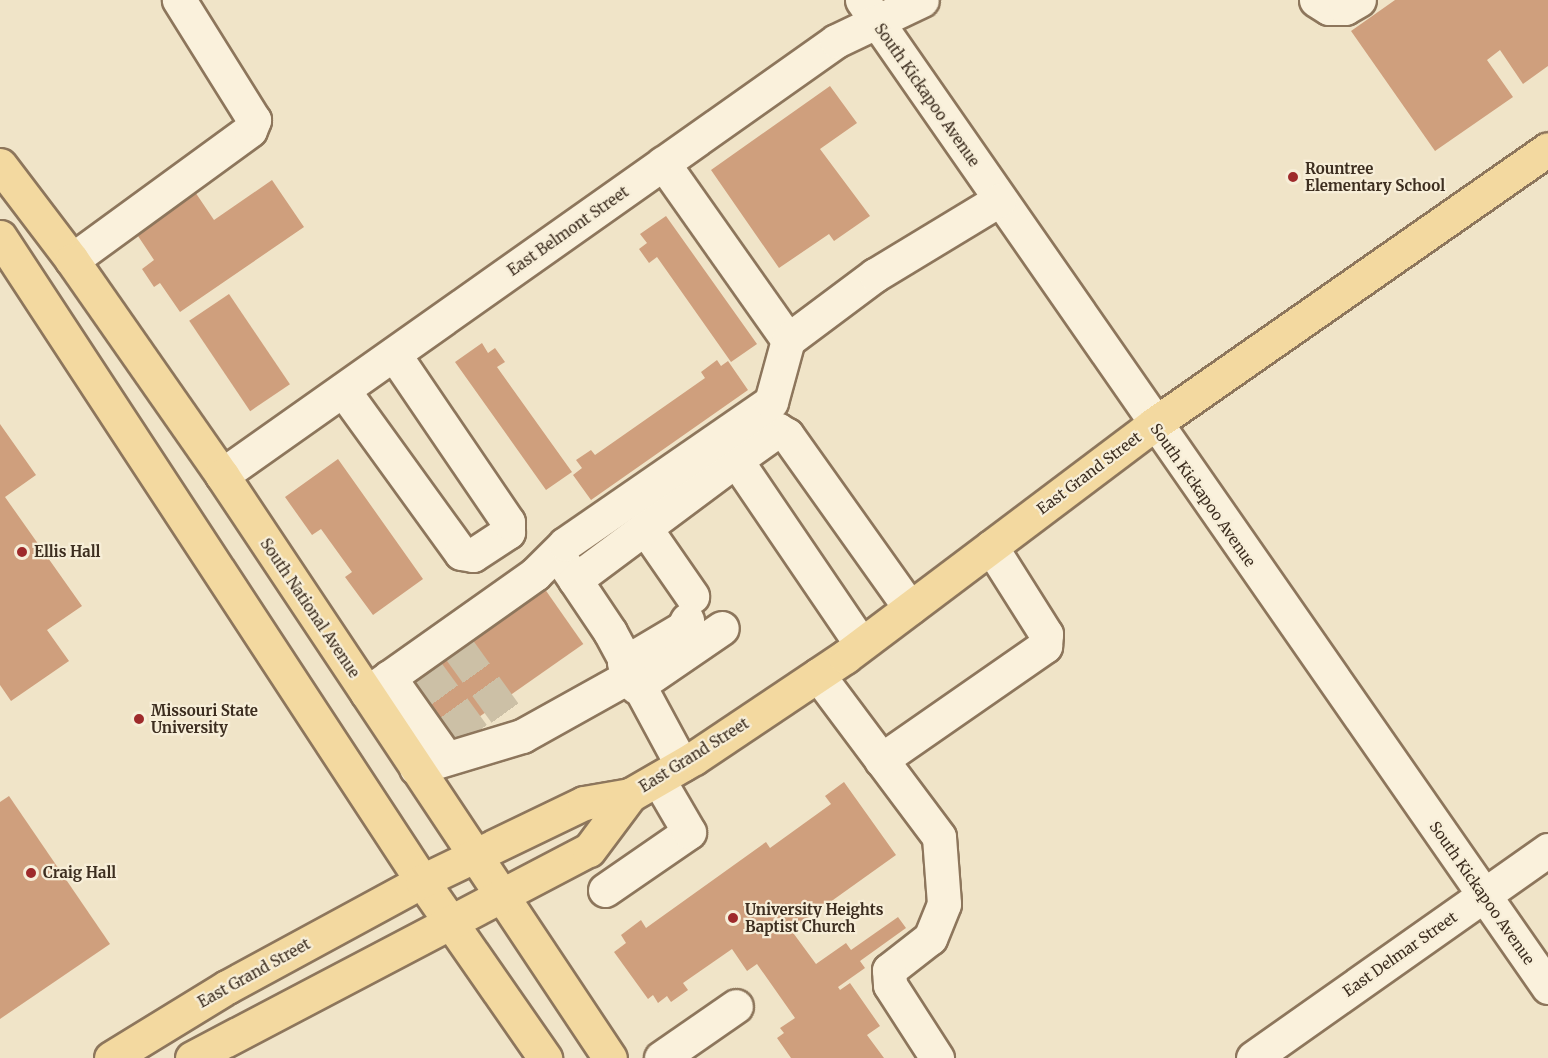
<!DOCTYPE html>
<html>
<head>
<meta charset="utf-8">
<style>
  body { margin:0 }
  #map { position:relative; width:1548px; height:1058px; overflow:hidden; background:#f0e4c8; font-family:Merriweather,serif }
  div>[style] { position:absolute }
  .building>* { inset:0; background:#cf9f7d; transform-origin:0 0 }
  .minor-tunnel>* { height:33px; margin-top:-16.5px; transform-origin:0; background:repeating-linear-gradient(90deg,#ccc0a6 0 33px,transparent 0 49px) }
  .roads { filter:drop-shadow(2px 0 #8d765c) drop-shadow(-2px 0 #8d765c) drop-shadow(0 2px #8d765c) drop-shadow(0 -2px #8d765c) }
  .minor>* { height:33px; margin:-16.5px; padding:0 16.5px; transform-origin:16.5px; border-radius:16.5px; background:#faf1dc }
  .major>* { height:33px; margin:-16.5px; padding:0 16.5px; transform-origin:16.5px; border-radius:16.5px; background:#f3d9a0 }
  .dots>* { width:16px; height:16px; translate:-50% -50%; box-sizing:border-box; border:3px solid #f7eed8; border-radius:50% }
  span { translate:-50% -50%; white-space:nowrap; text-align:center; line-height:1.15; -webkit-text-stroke:4.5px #f7eed8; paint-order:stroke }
  .street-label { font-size:15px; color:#3d2e20 }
  .poi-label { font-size:15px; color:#3d2e20; font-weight:700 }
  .left { translate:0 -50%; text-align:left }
</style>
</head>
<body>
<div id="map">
  <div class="building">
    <i style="clip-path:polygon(1395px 0,1548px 0,1548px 66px,1523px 84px,1500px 50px,1487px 60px,1513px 97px,1435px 151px,1351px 31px)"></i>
    <i style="clip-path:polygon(830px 86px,857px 123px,820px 149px,870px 216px,834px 241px,829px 234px,779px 268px,711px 170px)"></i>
    <i style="clip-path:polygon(272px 180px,304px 227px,180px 312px,160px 283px,154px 287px,142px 269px,154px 260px,132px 227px,191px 186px,214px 220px)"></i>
    <i style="clip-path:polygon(666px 216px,757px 344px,731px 362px,657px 257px,649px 263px,639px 249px,647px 243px,640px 234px)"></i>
    <i style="left:229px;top:294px;width:109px;height:48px;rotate:56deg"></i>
    <i style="clip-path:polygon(482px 343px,488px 353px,495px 348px,505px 362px,497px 367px,572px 472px,546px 490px,455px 362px)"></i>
    <i style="clip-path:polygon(717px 360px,721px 366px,728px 361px,748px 390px,591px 500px,573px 475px,582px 468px,576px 460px,591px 450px,595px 455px,705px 378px,701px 372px)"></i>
    <i style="clip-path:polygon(0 424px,36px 475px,5px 497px,82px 606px,47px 630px,69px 661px,11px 701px,0 685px)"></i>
    <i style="clip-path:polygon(338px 459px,423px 579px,373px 615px,345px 577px,352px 572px,321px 529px,312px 535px,285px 497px)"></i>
    <i style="left:542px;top:585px;width:72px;height:175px;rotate:55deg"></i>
    <i style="clip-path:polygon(844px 782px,896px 855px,791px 930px,816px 964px,846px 943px,851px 950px,898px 917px,906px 928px,860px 961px,865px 968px,838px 987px,840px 990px,850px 983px,880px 1026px,867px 1035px,884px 1058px,791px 1058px,777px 1038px,784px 1033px,780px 1028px,795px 1018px,757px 964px,747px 971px,732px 949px,683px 983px,688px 990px,671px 1002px,667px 996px,658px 1003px,653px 995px,648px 999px,614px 952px,626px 943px,621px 935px,641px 920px,646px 928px,766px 842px,770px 848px,831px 804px,825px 796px)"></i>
    <i style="clip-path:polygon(9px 796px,110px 944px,0 1019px,0 802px)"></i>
  </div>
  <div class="minor-tunnel">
    <i style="left:457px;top:646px;width:111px;rotate:54.2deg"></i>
    <i style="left:425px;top:668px;width:97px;rotate:53.8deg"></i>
  </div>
  <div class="roads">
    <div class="minor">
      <i style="left:862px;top:0;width:1202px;rotate:55.2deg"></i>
      <i style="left:1316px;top:0;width:15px;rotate:32deg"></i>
      <i style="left:1329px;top:8px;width:16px"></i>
      <i style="left:1345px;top:8px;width:16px;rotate:-30deg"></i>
      <i style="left:663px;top:163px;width:217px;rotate:54.8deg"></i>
      <i style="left:72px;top:260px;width:220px;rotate:-36.1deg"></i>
      <i style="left:250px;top:130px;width:11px;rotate:-68deg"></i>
      <i style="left:254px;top:120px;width:142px;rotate:-122deg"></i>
      <i style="left:343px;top:390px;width:201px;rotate:54.1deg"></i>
      <i style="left:461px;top:553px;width:12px;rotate:9deg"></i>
      <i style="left:473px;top:555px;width:42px;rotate:-33.3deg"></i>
      <i style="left:508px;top:532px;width:10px;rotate:-90deg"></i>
      <i style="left:508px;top:522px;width:203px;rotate:-124.2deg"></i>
      <i style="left:222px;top:475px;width:752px;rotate:-35.25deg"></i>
      <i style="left:836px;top:41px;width:95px;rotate:-25.5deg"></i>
      <i style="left:645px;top:528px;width:83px;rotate:55.3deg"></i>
      <i style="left:557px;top:553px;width:95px;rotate:56.1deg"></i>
      <i style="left:610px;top:632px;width:151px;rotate:61.6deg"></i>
      <i style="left:575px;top:580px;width:201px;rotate:-36.7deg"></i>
      <i style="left:861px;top:644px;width:222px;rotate:-124.2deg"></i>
      <i style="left:736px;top:460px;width:52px;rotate:-35.5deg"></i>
      <i style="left:778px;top:430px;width:10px;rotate:29deg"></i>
      <i style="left:787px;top:435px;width:212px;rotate:54.6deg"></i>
      <i style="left:624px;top:663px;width:69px;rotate:-30.7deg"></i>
      <i style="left:683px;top:628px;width:9px;rotate:-63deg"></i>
      <i style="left:818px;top:675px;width:202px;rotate:53.2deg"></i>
      <i style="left:939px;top:837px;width:67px;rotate:85.7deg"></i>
      <i style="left:944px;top:904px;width:37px;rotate:112deg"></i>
      <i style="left:930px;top:938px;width:52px;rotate:142deg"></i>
      <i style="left:889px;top:970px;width:15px;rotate:86deg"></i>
      <i style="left:890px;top:985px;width:87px;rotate:57.2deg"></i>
      <i style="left:389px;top:677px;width:97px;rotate:54.7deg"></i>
      <i style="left:636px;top:687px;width:104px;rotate:-34.5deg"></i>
      <i style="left:367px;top:693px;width:206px;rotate:-35.3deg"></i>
      <i style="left:535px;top:574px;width:42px;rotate:-45deg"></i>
      <i style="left:565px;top:544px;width:250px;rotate:-34.6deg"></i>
      <i style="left:771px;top:402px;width:64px;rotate:-74.7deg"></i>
      <i style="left:788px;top:340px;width:109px;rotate:-36.8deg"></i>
      <i style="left:875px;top:275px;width:145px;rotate:-31.2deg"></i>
      <i style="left:881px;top:760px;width:200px;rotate:-34.8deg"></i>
      <i style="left:1045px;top:646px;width:12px;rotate:-85deg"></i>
      <i style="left:1046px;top:634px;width:103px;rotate:-122.3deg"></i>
      <i style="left:416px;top:768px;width:111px;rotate:-16.8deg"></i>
      <i style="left:522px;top:736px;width:124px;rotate:-29.1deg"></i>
      <i style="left:605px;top:890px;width:102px;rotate:-34.6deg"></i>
      <i style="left:689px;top:832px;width:61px;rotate:-120.3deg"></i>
      <i style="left:661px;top:1058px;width:91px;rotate:-34.7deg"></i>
      <i style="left:1253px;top:1058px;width:361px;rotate:-35.2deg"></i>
    </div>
    <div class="major">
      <i style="left:0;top:165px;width:119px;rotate:52.8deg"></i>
      <i style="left:72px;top:260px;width:262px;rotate:55.1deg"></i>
      <i style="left:222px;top:475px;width:700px;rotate:56.36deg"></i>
      <i style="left:0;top:237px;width:770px;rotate:56.76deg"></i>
      <i style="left:422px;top:881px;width:216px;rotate:55.2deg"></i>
      <i style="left:111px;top:1058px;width:136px;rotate:-31.5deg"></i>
      <i style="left:227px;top:987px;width:222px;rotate:-28.5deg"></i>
      <i style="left:422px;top:881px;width:180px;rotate:-25.7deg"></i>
      <i style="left:584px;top:803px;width:47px;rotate:-9.9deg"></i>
      <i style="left:630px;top:795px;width:74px;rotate:-30deg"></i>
      <i style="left:694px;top:758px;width:182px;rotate:-33.8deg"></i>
      <i style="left:845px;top:657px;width:387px;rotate:-37deg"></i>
      <i style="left:1154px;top:424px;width:480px;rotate:-34.9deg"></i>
      <i style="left:192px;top:1058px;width:448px;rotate:-27.7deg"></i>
      <i style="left:589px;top:850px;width:69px;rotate:-53.3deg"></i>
    </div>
  </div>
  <div class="dots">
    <i style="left:1293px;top:177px;background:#9e2a2b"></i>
    <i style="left:22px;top:552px;background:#9e2a2b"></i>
    <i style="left:139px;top:719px;background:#9e2a2b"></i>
    <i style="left:31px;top:873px;background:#9e2a2b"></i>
    <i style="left:733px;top:918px;background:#9e2a2b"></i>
  </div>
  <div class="street-label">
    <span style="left:927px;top:95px;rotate:55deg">South Kickapoo Avenue</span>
    <span style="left:568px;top:231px;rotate:-35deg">East Belmont Street</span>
    <span style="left:1089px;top:473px;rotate:-37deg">East Grand Street</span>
    <span style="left:1203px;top:495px;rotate:55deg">South Kickapoo Avenue</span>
    <span style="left:310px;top:608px;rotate:56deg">South National Avenue</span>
    <span style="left:694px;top:755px;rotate:-32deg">East Grand Street</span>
    <span style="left:1482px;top:893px;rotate:55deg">South Kickapoo Avenue</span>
    <span style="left:1400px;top:954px;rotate:-35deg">East Delmar Street</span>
    <span style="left:254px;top:973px;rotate:-29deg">East Grand Street</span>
  </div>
  <div class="poi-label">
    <span class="left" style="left:1305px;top:177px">Rountree<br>Elementary School</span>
    <span class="left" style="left:34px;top:552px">Ellis Hall</span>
    <span class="left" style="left:151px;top:719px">Missouri State<br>University</span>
    <span class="left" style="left:43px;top:873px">Craig Hall</span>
    <span class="left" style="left:745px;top:918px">University Heights<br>Baptist Church</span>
  </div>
</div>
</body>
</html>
